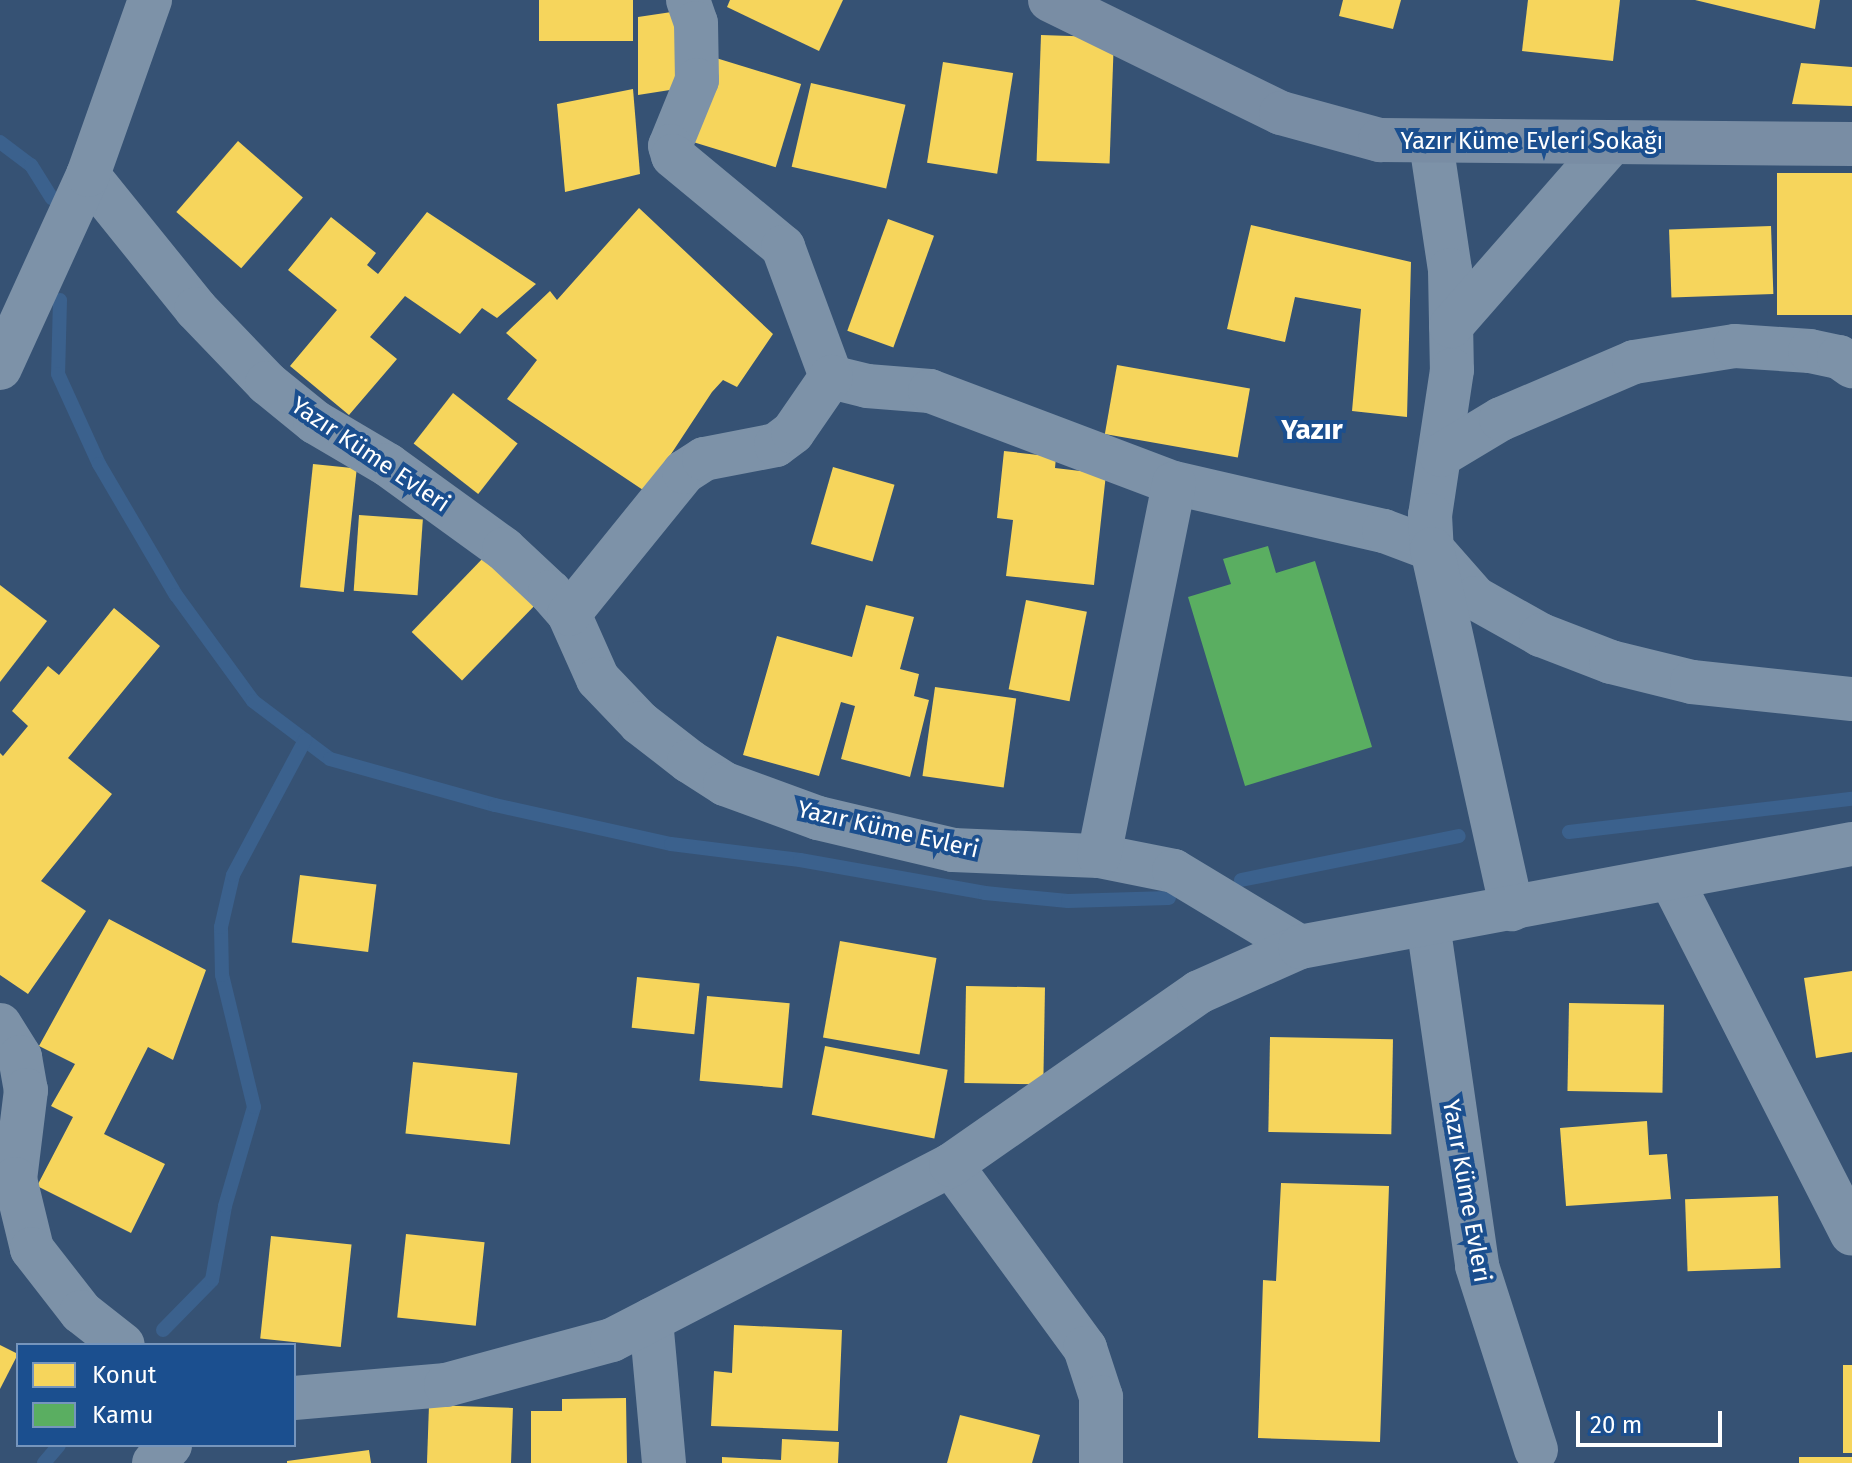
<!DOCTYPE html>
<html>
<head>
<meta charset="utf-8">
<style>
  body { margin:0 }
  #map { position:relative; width:1852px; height:1463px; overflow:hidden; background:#365274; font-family:"Fira Sans",sans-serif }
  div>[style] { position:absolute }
  .homes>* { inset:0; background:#f6d55c; transform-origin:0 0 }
  .public>* { inset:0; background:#5aae61 }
  .stream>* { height:14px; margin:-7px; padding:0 7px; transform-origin:7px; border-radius:7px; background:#3b618d }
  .street>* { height:44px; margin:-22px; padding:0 22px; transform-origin:22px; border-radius:22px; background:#7d92a8 }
  .secondary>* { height:44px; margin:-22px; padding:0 22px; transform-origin:22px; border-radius:22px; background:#798da4 }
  span { translate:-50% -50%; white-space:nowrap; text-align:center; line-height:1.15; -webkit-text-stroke:8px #1b4f8f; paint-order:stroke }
  .street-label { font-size:24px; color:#fff }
  .quarter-label { font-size:28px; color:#fff; font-weight:700 }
  .legend { position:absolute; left:16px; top:1343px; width:280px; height:104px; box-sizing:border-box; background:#1b4f8f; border:2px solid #7695bc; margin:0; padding:10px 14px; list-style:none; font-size:24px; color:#fff }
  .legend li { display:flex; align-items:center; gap:16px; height:40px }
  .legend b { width:40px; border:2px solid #7695bc }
  .scale { position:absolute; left:1576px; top:1411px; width:146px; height:36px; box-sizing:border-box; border:4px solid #fff; border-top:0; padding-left:10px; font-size:24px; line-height:28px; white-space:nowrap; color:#fff; -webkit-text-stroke:6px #1b4f8f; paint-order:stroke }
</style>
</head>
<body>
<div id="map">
  <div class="homes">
    <i style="left:539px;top:0;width:94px;height:41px"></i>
    <i style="clip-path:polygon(730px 0,843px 0,819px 51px,727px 7px)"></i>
    <i style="clip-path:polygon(1343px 0,1401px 0,1393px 29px,1339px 16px)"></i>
    <i style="clip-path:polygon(1528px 0,1620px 0,1613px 61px,1522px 51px)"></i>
    <i style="clip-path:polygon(1695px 0,1820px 0,1815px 29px)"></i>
    <i style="clip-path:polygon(685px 10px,689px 87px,638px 95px,638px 17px)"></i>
    <i style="left:1041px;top:35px;width:73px;height:126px;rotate:2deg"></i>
    <i style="left:716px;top:58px;width:89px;height:87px;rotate:17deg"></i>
    <i style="left:943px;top:62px;width:71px;height:102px;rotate:9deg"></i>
    <i style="clip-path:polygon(1801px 63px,1852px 67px,1852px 106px,1792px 104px)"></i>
    <i style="left:811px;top:83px;width:97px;height:86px;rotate:13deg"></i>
    <i style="clip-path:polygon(633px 89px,640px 174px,565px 192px,557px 104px)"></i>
    <i style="left:238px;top:141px;width:86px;height:94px;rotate:41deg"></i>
    <i style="left:1852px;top:173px;width:142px;height:75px;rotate:90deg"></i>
    <i style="clip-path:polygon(639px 208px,773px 334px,737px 387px,723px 380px,712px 392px,646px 492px,507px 399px,537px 360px,506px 333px,550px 291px,557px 300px)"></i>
    <i style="clip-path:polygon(427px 212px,536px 284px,497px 318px,482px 308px,460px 334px,405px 296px,370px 337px,397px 359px,349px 415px,290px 366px,337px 310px,288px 270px,331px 217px,376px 253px,367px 265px,378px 274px)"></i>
    <i style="left:888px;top:219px;width:49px;height:119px;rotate:20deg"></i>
    <i style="clip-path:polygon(1251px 225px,1411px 262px,1407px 417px,1352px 411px,1361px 309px,1295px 297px,1285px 342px,1227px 329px)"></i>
    <i style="left:1771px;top:226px;width:68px;height:102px;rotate:88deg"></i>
    <i style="left:1117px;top:365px;width:135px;height:70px;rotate:10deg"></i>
    <i style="left:453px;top:393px;width:82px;height:64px;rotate:38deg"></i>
    <i style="clip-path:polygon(1004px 451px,1056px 457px,1055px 468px,1106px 474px,1094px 585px,1006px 576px,1013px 520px,997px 518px)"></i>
    <i style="left:313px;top:464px;width:44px;height:124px;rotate:6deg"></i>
    <i style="left:833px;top:467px;width:64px;height:80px;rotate:16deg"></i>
    <i style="left:359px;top:515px;width:64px;height:76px;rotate:4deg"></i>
    <i style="left:486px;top:555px;width:70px;height:107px;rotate:44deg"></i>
    <i style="clip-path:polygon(0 585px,47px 621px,0 682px)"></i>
    <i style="left:1026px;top:600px;width:62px;height:91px;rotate:11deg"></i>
    <i style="clip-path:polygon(866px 605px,914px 617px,900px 669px,919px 674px,914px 696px,929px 700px,910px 777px,841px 759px,855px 706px,841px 702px,819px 776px,743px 755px,777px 636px,852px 657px)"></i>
    <i style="clip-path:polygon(114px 608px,160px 646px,68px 758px,112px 794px,41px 881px,86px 911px,28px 994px,0 975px,0 753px,3px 756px,28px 726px,12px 711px,48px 666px,59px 675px)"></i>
    <i style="left:935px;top:687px;width:82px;height:90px;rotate:8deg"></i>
    <i style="left:300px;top:875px;width:77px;height:68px;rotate:7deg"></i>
    <i style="clip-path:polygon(109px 919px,206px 970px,173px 1060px,148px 1047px,104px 1134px,165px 1164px,131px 1233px,37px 1186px,73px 1117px,51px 1106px,75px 1064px,39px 1046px)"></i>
    <i style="left:840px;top:941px;width:98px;height:98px;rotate:10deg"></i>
    <i style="clip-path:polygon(1852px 971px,1852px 1052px,1816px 1058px,1804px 978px)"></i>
    <i style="left:637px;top:977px;width:63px;height:51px;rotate:6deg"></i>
    <i style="left:966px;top:986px;width:79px;height:97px;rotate:1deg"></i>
    <i style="left:707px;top:996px;width:83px;height:85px;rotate:5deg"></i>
    <i style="left:1569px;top:1003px;width:95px;height:88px;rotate:1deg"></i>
    <i style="left:1270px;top:1037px;width:123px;height:95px;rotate:1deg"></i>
    <i style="left:825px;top:1046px;width:125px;height:70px;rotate:11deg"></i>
    <i style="left:413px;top:1062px;width:105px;height:72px;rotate:6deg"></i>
    <i style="clip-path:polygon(1647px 1121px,1649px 1155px,1667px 1154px,1671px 1199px,1566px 1206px,1560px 1128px)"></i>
    <i style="clip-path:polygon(1281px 1183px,1389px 1186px,1380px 1442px,1258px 1438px,1263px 1280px,1276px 1281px)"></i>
    <i style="left:1778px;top:1196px;width:72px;height:93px;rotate:88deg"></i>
    <i style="left:406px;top:1234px;width:79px;height:84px;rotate:6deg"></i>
    <i style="left:271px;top:1236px;width:81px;height:103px;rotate:6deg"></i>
    <i style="clip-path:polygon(734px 1325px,842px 1330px,838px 1431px,711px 1426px,714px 1371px,732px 1373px)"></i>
    <i style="clip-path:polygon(0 1345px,18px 1354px,0 1389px)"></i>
    <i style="left:1852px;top:1365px;width:88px;height:9px;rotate:90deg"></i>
    <i style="clip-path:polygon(626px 1398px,627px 1463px,531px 1463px,531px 1411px,562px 1411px,562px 1399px)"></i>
    <i style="left:429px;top:1405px;width:84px;height:58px;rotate:2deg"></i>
    <i style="clip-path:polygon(960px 1415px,1040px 1435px,1032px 1463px,947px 1463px)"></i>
    <i style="clip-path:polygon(782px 1439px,839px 1442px,838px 1463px,722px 1463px,722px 1457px,781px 1460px)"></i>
    <i style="clip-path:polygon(369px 1450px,371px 1463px,287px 1463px,287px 1461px)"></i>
    <i style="left:1799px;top:1457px;width:53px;height:6px"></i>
  </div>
  <div class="public">
    <i style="clip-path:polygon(1268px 546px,1276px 573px,1315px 561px,1372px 747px,1245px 786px,1188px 597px,1231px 584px,1223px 559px)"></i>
  </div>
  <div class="stream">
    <i style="left:0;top:142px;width:39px;rotate:37deg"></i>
    <i style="left:31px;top:165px;width:39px;rotate:58deg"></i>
    <i style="left:60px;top:300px;width:74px;rotate:91.5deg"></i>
    <i style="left:58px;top:374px;width:99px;rotate:65.5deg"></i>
    <i style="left:99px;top:464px;width:152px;rotate:59.6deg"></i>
    <i style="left:176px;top:595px;width:131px;rotate:54deg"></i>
    <i style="left:253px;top:701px;width:96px;rotate:37deg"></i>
    <i style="left:330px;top:759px;width:171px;rotate:15.6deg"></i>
    <i style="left:495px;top:805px;width:180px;rotate:12.5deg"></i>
    <i style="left:671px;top:844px;width:130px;rotate:7.1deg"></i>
    <i style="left:800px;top:860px;width:188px;rotate:10.1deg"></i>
    <i style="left:985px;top:893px;width:83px;rotate:5.5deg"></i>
    <i style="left:1068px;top:901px;width:101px;rotate:-1.7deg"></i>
    <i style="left:1569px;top:832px;width:285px;rotate:-6.7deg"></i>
    <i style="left:1241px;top:880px;width:222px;rotate:-11.4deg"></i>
    <i style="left:163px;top:1330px;width:70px;rotate:-45.6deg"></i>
    <i style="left:212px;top:1280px;width:75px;rotate:-80deg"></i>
    <i style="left:225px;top:1206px;width:103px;rotate:-73.7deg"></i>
    <i style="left:254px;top:1107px;width:136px;rotate:-103.6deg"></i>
    <i style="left:222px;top:975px;width:48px;rotate:-91.2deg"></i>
    <i style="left:221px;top:927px;width:53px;rotate:-77deg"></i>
    <i style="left:233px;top:875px;width:153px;rotate:-61.9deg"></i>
    <i style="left:44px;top:1463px;width:23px;rotate:-50deg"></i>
  </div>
  <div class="street">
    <i style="left:688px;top:0;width:24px;rotate:71deg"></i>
    <i style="left:696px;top:23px;width:57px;rotate:89deg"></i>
    <i style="left:697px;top:80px;width:71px;rotate:112.2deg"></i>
    <i style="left:670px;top:146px;width:10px;rotate:73deg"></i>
    <i style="left:673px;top:156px;width:143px;rotate:39.6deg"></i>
    <i style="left:783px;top:247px;width:139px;rotate:69.7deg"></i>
    <i style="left:831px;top:377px;width:37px;rotate:14deg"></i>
    <i style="left:867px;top:386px;width:63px;rotate:4.5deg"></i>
    <i style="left:930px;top:391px;width:261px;rotate:20.7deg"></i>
    <i style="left:1174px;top:483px;width:215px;rotate:12.9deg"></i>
    <i style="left:1384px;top:531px;width:51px;rotate:20.6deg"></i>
    <i style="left:1432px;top:549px;width:65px;rotate:48.7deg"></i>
    <i style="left:1475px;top:598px;width:76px;rotate:29.3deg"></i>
    <i style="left:1541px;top:635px;width:75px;rotate:21.1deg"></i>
    <i style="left:1611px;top:662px;width:83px;rotate:13.9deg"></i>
    <i style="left:1692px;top:682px;width:161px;rotate:6.1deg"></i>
    <i style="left:1431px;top:143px;width:128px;rotate:81.5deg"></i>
    <i style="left:1450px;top:270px;width:100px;rotate:88.9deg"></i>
    <i style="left:1452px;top:370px;width:147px;rotate:98.6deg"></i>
    <i style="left:1430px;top:515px;width:34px;rotate:87deg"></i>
    <i style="left:1432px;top:549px;width:369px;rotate:77.5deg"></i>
    <i style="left:88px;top:175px;width:172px;rotate:51.1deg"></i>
    <i style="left:196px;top:309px;width:103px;rotate:46.2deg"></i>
    <i style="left:267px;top:383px;width:62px;rotate:39.1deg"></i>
    <i style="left:315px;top:422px;width:85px;rotate:30.5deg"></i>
    <i style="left:388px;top:465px;width:143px;rotate:35.9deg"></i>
    <i style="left:504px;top:549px;width:63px;rotate:43.1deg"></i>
    <i style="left:550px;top:592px;width:29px;rotate:49deg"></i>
    <i style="left:569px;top:614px;width:71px;rotate:66deg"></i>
    <i style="left:598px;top:679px;width:61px;rotate:46.3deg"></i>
    <i style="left:640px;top:723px;width:62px;rotate:37.8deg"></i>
    <i style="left:689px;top:761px;width:43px;rotate:32.6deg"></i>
    <i style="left:725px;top:784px;width:99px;rotate:20.1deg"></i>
    <i style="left:818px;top:818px;width:139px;rotate:13.3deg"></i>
    <i style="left:953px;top:850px;width:146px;rotate:2.4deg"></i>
    <i style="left:1099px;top:856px;width:76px;rotate:11.3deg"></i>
    <i style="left:1174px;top:871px;width:147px;rotate:31.1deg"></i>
    <i style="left:1451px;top:326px;width:243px;rotate:-48.8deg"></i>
    <i style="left:0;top:368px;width:212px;rotate:-65.5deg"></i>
    <i style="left:88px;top:175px;width:186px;rotate:-70.5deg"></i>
    <i style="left:1441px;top:455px;width:70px;rotate:-31deg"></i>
    <i style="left:1501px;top:419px;width:145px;rotate:-23.2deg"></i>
    <i style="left:1634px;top:362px;width:102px;rotate:-9deg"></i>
    <i style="left:1735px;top:346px;width:75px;rotate:3.8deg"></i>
    <i style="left:1810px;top:351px;width:30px;rotate:12deg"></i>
    <i style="left:1839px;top:357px;width:16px;rotate:35deg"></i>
    <i style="left:569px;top:614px;width:183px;rotate:-51deg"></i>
    <i style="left:684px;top:472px;width:24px;rotate:-33deg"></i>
    <i style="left:704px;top:459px;width:73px;rotate:-11deg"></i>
    <i style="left:776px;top:445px;width:21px;rotate:-37deg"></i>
    <i style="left:793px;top:432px;width:67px;rotate:-55.4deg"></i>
    <i style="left:1099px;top:856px;width:380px;rotate:-78.6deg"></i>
    <i style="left:1671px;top:879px;width:398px;rotate:63deg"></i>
    <i style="left:1428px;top:924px;width:345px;rotate:81.8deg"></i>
    <i style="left:1477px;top:1266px;width:193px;rotate:72.2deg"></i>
    <i style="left:0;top:1025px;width:38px;rotate:58deg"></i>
    <i style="left:20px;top:1057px;width:34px;rotate:80deg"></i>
    <i style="left:26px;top:1090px;width:90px;rotate:97deg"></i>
    <i style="left:15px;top:1179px;width:72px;rotate:76.3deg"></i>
    <i style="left:32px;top:1249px;width:80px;rotate:52.1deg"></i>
    <i style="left:81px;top:1312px;width:53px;rotate:38.2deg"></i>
    <i style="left:951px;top:1165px;width:227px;rotate:53.8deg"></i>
    <i style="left:1085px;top:1348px;width:52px;rotate:71.9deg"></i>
    <i style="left:1101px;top:1397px;width:66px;rotate:90deg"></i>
    <i style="left:651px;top:1320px;width:144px;rotate:84.8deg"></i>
    <i style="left:294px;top:1398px;width:153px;rotate:-4.9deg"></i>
    <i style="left:446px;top:1385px;width:172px;rotate:-15.2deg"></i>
    <i style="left:612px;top:1340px;width:382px;rotate:-27.3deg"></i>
    <i style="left:951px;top:1165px;width:302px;rotate:-34.9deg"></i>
    <i style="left:1199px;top:992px;width:111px;rotate:-24deg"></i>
    <i style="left:1300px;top:947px;width:562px;rotate:-10.57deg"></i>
    <i style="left:154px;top:1463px;width:24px;rotate:-48deg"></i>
  </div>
  <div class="secondary">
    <i style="left:1050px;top:0;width:257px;rotate:26.1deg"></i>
    <i style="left:1281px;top:113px;width:103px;rotate:15.3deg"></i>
    <i style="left:1380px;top:140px;width:472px;rotate:0.5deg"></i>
  </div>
  <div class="street-label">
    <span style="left:1532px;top:142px">Yazır Küme Evleri Sokağı</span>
    <span style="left:370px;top:455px;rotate:34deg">Yazır Küme Evleri</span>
    <span style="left:888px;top:830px;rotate:13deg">Yazır Küme Evleri</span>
    <span style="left:1466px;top:1191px;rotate:80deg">Yazır Küme Evleri</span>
  </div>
  <div class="quarter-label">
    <span style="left:1312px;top:430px">Yazır</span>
  </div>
  <ul class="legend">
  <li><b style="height:22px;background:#f6d55c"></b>Konut</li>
  <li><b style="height:22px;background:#5aae61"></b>Kamu</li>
  </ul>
  <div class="scale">20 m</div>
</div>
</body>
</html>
